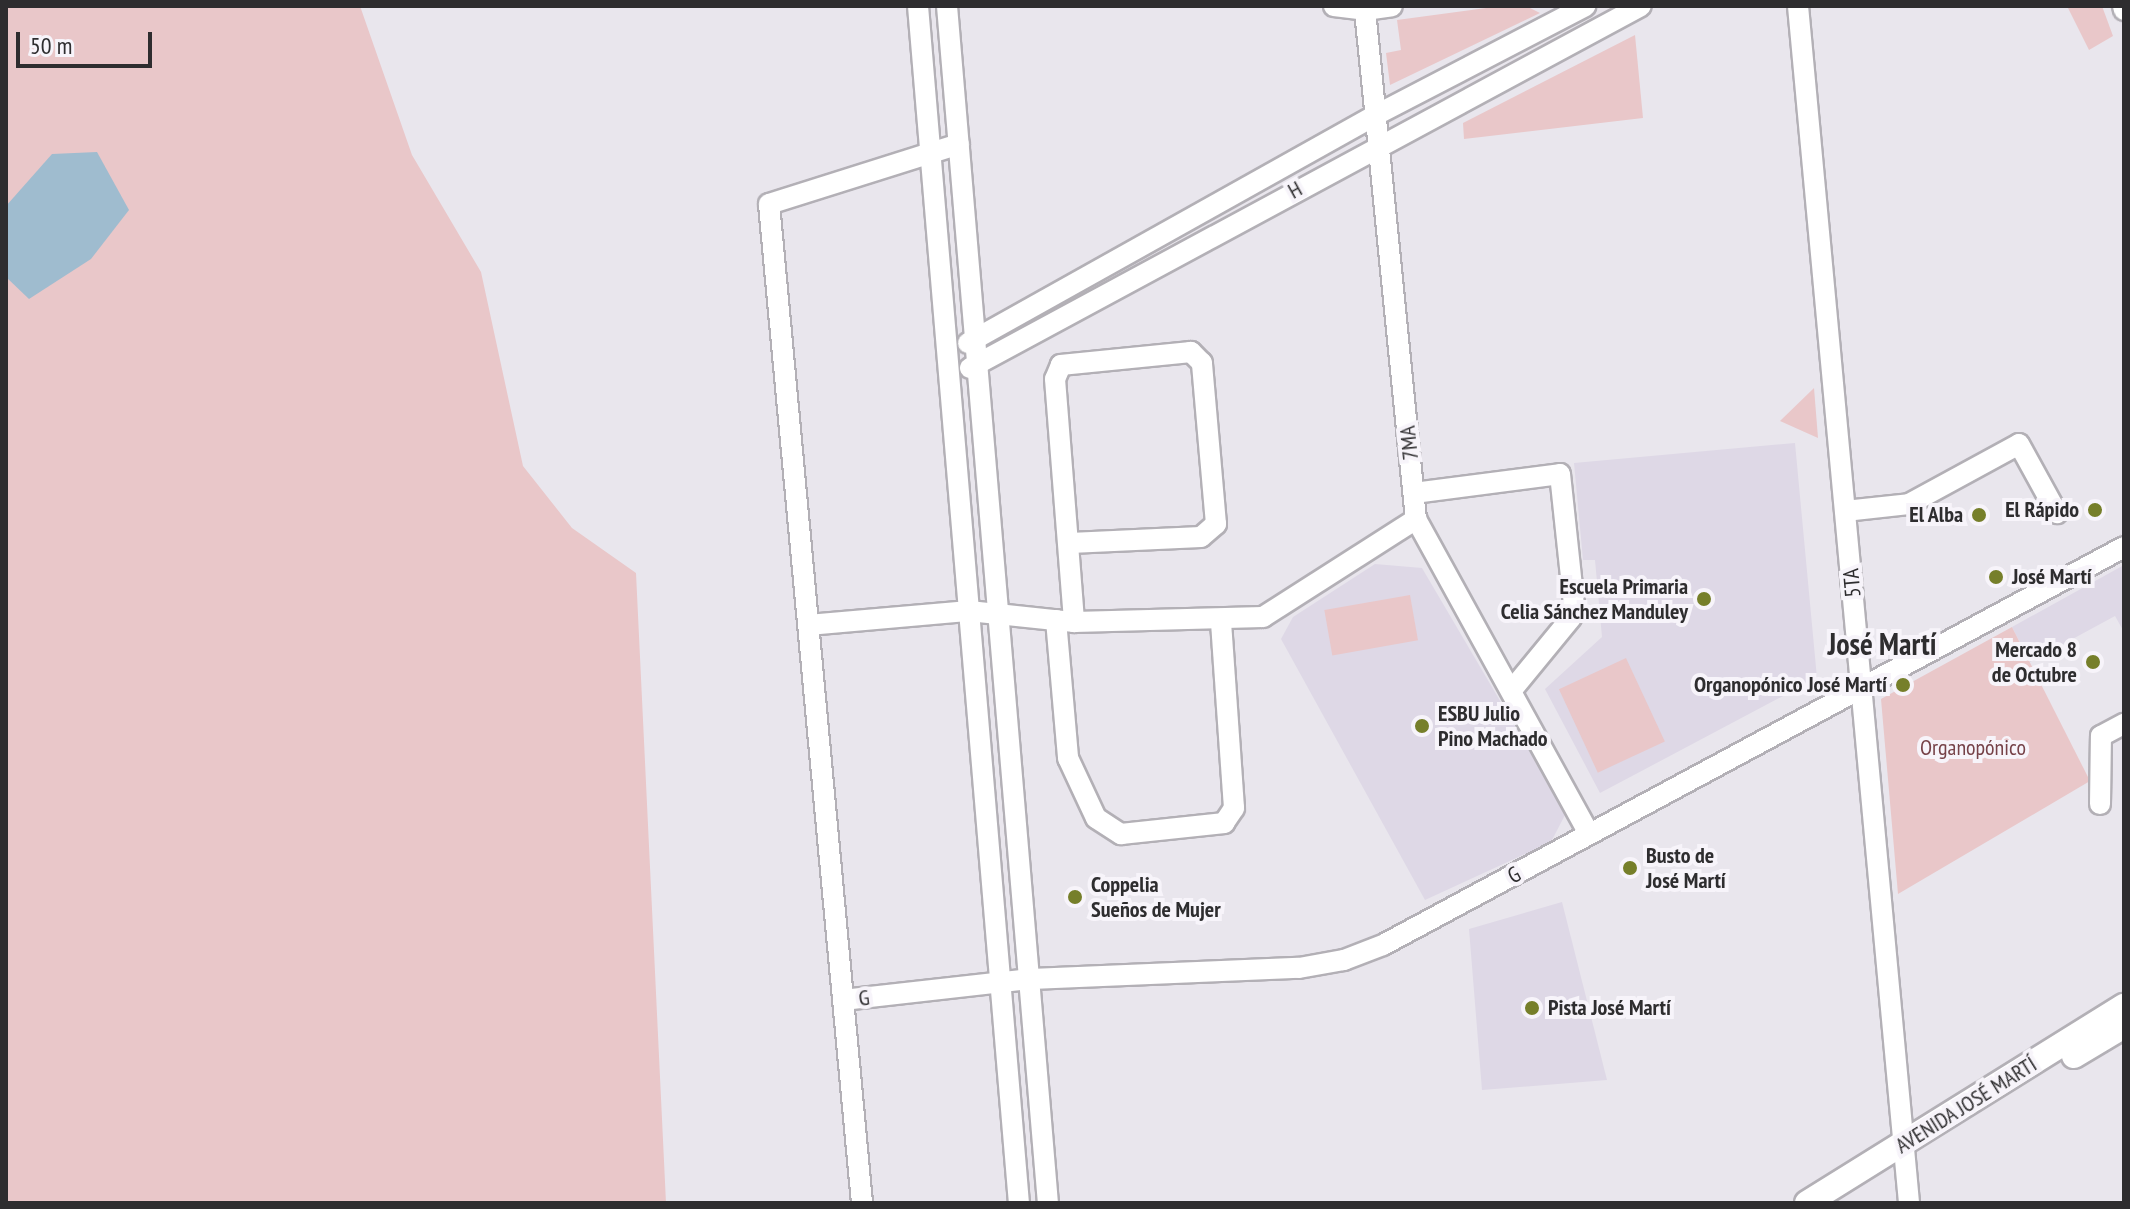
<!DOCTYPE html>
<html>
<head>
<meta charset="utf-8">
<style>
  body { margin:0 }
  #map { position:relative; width:2130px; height:1209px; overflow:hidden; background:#e9e6ed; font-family:"PT Sans Narrow",sans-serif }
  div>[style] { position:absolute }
  .built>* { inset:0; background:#ded8e6 }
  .green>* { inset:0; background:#e9c7c9; transform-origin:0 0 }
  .water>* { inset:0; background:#9fbccf }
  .roads { filter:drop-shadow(2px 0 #b3b0b6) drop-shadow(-2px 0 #b3b0b6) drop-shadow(0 2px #b3b0b6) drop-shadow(0 -2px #b3b0b6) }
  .minor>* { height:20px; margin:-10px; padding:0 10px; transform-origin:10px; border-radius:10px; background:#fff }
  .major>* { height:24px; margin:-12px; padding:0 12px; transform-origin:12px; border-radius:12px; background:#fff }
  .dots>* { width:22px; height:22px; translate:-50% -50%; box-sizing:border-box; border:4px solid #f7f4fa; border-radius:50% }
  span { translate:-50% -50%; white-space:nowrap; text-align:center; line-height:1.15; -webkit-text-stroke:8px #f7f4fa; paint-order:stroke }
  .street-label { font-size:22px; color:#2e2d2f }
  .poi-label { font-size:22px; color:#2e2d2f; font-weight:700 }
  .right { translate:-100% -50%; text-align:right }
  .left { translate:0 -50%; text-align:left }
  .park-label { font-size:22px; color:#764248 }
  .district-label { font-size:30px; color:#2e2d2f; font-weight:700 }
  .frame { position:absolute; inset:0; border:8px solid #2e2d2f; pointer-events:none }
  .scale { position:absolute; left:16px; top:32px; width:136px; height:36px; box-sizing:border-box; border:4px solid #2e2d2f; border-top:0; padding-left:10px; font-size:24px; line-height:28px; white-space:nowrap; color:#2e2d2f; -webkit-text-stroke:6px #f7f4fa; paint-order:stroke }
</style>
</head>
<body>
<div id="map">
  <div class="built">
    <i style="clip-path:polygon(1795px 443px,1817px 678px,1600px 793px,1545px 689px,1602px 637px,1595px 560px,1583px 560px,1574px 463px)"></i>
    <i style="clip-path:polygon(1375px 564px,1422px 568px,1566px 813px,1551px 842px,1425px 900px,1281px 639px,1293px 617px)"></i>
    <i style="clip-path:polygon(2124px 565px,2124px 632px,2115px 616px,2030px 662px,2012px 627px)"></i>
    <i style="clip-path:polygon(1562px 902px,1607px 1080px,1482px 1090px,1469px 929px)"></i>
  </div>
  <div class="green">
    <i style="clip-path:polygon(6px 6px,360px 6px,412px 155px,481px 272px,523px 466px,572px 528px,636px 573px,666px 1203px,6px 1203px)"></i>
    <i style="clip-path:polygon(1501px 6px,1526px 6px,1540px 13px,1390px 85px,1386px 53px,1401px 50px,1397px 20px)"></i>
    <i style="clip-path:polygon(2067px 6px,2102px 6px,2113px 36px,2089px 50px)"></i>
    <i style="clip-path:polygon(1635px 35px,1643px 118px,1464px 139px,1463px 123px)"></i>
    <i style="clip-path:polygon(1814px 388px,1818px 438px,1780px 421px)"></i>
    <i style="left:1410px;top:595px;width:46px;height:87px;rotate:80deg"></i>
    <i style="clip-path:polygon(2012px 627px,2090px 781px,1898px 894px,1881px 699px)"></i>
    <i style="left:1626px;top:658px;width:92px;height:74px;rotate:65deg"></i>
  </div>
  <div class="water">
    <i style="clip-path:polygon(97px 152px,129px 210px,91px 259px,29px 299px,6px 277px,6px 206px,52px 154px)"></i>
  </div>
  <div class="roads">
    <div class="minor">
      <i style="left:918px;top:6px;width:1201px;rotate:85.18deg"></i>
      <i style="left:947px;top:6px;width:1201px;rotate:85.18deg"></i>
      <i style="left:1334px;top:6px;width:31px;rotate:7deg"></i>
      <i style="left:1365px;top:10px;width:27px;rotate:-8deg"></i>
      <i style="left:1798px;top:6px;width:1202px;rotate:84.7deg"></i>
      <i style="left:2123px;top:6px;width:4px;rotate:76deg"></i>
      <i style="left:1365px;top:10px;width:512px;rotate:84.28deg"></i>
      <i style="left:1416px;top:519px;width:359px;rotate:61.2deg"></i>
      <i style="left:968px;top:343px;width:467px;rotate:-29.2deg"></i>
      <i style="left:1376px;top:115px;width:236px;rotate:-27.5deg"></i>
      <i style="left:970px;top:368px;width:762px;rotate:-28.35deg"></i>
      <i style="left:1414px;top:493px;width:147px;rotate:-7.4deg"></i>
      <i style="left:1560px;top:474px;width:131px;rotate:83.9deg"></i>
      <i style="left:1574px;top:604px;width:14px;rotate:102deg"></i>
      <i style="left:1571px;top:618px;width:94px;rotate:129.4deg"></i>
      <i style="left:1845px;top:511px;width:64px;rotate:-6.2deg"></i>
      <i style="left:1909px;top:504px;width:125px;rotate:-28.6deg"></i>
      <i style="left:2019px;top:444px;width:79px;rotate:61.2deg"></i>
      <i style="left:1070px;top:543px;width:131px;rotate:-2.6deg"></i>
      <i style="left:1201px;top:537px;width:20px;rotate:-41deg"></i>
      <i style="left:1216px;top:524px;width:162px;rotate:-95deg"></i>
      <i style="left:1202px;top:363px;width:16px;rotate:-135deg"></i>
      <i style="left:1191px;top:352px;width:131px;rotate:174.3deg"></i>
      <i style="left:1061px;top:365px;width:15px;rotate:113deg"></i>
      <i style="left:1055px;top:379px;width:244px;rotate:85.5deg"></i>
      <i style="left:1056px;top:620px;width:139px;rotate:85deg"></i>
      <i style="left:1068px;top:758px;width:66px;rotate:65deg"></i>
      <i style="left:1096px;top:818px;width:30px;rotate:33deg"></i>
      <i style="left:1121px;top:834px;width:104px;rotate:-6.1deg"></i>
      <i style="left:1224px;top:823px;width:18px;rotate:-56deg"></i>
      <i style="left:1234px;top:808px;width:187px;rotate:-94deg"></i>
      <i style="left:808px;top:625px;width:162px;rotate:-5deg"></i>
      <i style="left:969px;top:611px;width:106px;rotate:6deg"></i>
      <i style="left:1074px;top:622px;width:189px;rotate:-1.5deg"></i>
      <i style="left:1263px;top:617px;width:182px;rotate:-32.6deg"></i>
      <i style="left:2100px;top:804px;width:68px;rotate:-89.2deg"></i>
      <i style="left:2101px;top:736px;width:26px;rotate:-28deg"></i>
      <i style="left:843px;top:1000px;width:189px;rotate:-6.4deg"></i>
      <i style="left:1031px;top:979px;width:268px;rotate:-2.4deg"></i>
      <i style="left:1299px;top:968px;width:46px;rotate:-10.1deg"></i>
      <i style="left:1344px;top:960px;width:42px;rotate:-21deg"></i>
      <i style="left:1383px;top:945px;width:841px;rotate:-28.24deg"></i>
      <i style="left:862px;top:1203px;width:1003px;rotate:-95.32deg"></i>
      <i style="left:769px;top:204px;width:199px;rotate:-17.5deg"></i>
    </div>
    <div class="major">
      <i style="left:2074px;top:1056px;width:58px;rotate:-31deg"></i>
      <i style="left:1807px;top:1203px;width:373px;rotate:-31.9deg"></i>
    </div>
  </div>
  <div class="dots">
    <i style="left:2095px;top:510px;background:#767f2a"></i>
    <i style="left:1979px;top:515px;background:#767f2a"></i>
    <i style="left:1996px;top:577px;background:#767f2a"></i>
    <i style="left:1704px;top:599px;background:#767f2a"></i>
    <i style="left:2093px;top:662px;background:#767f2a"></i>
    <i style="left:1903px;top:685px;background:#767f2a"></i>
    <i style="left:1422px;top:726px;background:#767f2a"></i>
    <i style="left:1630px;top:868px;background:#767f2a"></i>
    <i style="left:1075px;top:897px;background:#767f2a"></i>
    <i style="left:1532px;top:1008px;background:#767f2a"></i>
  </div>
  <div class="street-label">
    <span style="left:1295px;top:190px;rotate:-29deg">H</span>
    <span style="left:1409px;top:443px;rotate:-96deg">7MA</span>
    <span style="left:1852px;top:583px;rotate:-95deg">5TA</span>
    <span style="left:1514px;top:875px;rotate:-28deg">G</span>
    <span style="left:864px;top:998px;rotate:-7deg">G</span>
    <span style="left:1966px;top:1105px;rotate:-32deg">AVENIDA JOSÉ MARTÍ</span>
  </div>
  <div class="poi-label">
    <span class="right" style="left:2079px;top:510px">El Rápido</span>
    <span class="right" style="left:1963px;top:515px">El Alba</span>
    <span class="left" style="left:2012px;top:577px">José Martí</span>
    <span class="right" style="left:1688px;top:599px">Escuela Primaria<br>Celia Sánchez Manduley</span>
    <span class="right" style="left:2077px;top:662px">Mercado 8<br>de Octubre</span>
    <span class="right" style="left:1887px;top:685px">Organopónico José Martí</span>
    <span class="left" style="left:1438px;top:726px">ESBU Julio<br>Pino Machado</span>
    <span class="left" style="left:1646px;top:868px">Busto de<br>José Martí</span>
    <span class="left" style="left:1091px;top:897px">Coppelia<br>Sueños de Mujer</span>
    <span class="left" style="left:1548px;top:1008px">Pista José Martí</span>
  </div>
  <div class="park-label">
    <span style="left:1973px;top:748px">Organopónico</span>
  </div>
  <div class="district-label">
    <span style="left:1882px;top:644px">José Martí</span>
  </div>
  <div class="frame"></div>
  <div class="scale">50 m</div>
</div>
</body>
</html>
